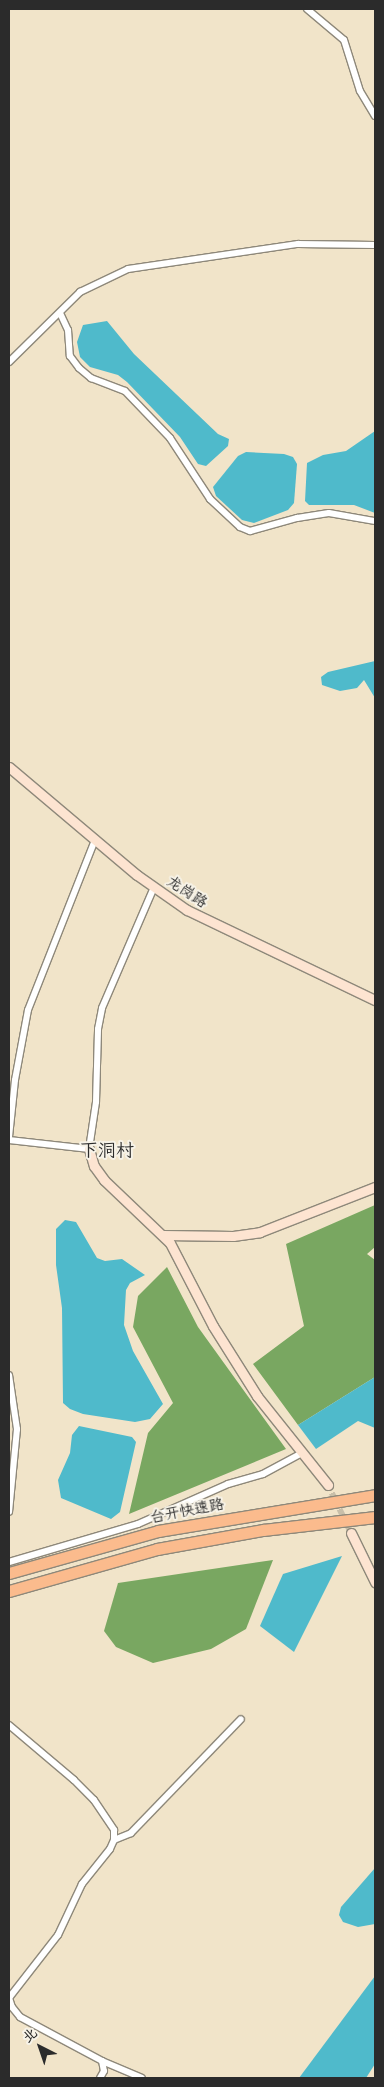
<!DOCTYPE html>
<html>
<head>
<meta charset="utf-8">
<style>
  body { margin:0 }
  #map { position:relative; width:384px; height:2087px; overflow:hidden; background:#f1e4c9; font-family:"Balsamiq Sans","LXGW WenKai TC",sans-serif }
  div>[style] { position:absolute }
  .forest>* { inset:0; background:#79a761 }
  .water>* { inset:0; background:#4fbacb }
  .street-tunnel>* { height:6px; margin-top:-3px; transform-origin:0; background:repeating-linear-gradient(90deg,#c9bfa9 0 6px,transparent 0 9px) }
  .roads { filter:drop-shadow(1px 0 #8e887a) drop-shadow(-1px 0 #8e887a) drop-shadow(0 1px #8e887a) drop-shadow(0 -1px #8e887a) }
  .street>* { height:6px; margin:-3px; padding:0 3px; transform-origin:3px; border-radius:3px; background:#fff }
  .secondary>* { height:9px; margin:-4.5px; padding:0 4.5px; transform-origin:4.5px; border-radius:4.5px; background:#fde4d1 }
  .highway>* { height:11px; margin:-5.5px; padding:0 5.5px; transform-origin:5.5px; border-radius:5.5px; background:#fbbb8d }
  span { translate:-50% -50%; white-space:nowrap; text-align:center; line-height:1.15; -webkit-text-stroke:4px #f7f3e8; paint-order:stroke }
  .street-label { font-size:15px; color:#2b2b2b }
  .quarter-label { font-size:18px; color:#2b2b2b }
  .frame { position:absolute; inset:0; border:10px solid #2b2b2b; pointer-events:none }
  .north { position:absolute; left:15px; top:2022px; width:50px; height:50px; -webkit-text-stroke:4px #f7f3e8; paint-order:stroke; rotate:319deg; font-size:14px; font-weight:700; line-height:20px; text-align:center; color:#2b2b2b }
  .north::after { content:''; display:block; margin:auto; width:18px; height:22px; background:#2b2b2b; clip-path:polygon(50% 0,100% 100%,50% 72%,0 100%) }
</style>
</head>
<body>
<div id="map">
  <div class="forest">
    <i style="clip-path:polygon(375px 1205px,375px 1247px,367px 1254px,375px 1260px,375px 1377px,298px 1425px,253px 1364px,304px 1326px,286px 1244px)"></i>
    <i style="clip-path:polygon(167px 1267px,198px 1327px,286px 1449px,129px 1514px,148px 1433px,173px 1403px,133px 1327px,138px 1296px)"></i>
    <i style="clip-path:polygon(273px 1560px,246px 1629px,211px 1649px,153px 1663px,116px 1647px,104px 1631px,118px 1583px)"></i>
  </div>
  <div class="water">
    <i style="clip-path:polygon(107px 321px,134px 354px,218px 434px,229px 439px,228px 446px,206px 466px,198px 464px,180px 437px,127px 382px,118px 375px,90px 367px,80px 357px,77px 342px,83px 325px)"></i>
    <i style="clip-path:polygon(375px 431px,375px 513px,354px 505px,309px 505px,305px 501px,307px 463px,323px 455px,346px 451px)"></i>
    <i style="clip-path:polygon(246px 452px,284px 454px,293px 457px,297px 464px,294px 503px,288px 510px,254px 523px,242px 520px,216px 496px,213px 487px,238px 456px)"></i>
    <i style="clip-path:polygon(375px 661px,375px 698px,364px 680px,357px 688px,340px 691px,322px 685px,321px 677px,328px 672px)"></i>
    <i style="clip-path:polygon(65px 1220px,76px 1222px,97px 1258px,105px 1261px,122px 1259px,145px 1275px,130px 1283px,126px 1290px,124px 1325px,133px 1351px,163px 1404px,150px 1419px,135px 1422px,83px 1414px,70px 1409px,63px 1403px,62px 1308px,56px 1265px,56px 1229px)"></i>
    <i style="clip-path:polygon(375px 1377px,375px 1428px,358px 1421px,316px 1449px,298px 1425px)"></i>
    <i style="clip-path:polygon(79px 1426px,132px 1437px,136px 1442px,120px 1512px,111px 1519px,61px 1498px,58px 1480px,70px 1453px,72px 1435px)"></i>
    <i style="clip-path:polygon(342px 1556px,294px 1652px,260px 1626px,283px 1574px)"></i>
    <i style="clip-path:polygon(375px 1868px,375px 1924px,358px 1927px,343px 1922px,339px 1915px,341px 1907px)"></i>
    <i style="clip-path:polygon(375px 1976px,375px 2064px,366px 2078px,299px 2078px)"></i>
  </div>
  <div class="street-tunnel">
    <i style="left:328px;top:1485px;width:53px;rotate:64.4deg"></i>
  </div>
  <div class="roads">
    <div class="street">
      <i style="left:307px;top:9px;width:48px;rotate:40deg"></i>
      <i style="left:344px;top:40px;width:53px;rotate:72.6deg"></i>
      <i style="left:360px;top:91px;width:29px;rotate:59deg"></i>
      <i style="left:60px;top:313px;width:19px;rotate:65deg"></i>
      <i style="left:68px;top:330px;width:26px;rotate:86deg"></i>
      <i style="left:70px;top:356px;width:15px;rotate:53deg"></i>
      <i style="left:79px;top:368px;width:16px;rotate:40deg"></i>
      <i style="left:91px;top:378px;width:36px;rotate:21deg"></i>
      <i style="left:125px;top:391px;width:65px;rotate:46.2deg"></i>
      <i style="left:170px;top:438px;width:73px;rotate:56.7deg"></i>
      <i style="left:210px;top:499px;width:41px;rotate:43deg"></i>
      <i style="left:240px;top:527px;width:11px;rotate:22deg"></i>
      <i style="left:250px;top:531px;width:49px;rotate:-15.5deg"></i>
      <i style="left:297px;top:518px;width:32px;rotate:-9deg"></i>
      <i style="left:329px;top:513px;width:47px;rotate:9.9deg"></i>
      <i style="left:9px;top:362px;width:100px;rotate:-44.6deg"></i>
      <i style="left:80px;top:292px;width:53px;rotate:-25.6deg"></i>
      <i style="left:128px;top:269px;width:172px;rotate:-8.4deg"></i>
      <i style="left:298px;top:244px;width:77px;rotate:0.7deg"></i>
      <i style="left:9px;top:1137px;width:57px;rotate:-84deg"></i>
      <i style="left:15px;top:1080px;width:71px;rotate:-79.5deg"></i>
      <i style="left:28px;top:1010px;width:183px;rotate:-68.5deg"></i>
      <i style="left:9px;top:1140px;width:81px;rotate:6.4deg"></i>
      <i style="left:89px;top:1149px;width:48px;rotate:-81.5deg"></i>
      <i style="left:96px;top:1102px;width:73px;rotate:-88.4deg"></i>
      <i style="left:98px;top:1029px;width:21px;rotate:-79deg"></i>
      <i style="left:102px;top:1008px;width:132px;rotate:-66.7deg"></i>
      <i style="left:9px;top:1375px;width:55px;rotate:81.6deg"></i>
      <i style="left:17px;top:1429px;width:83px;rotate:95.5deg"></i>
      <i style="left:9px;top:1562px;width:134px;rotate:-16.4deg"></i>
      <i style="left:138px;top:1524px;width:98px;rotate:-24deg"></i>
      <i style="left:228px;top:1484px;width:36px;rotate:-16deg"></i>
      <i style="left:263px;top:1474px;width:44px;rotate:-28.3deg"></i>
      <i style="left:9px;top:1725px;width:85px;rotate:40.2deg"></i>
      <i style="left:74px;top:1780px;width:28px;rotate:45deg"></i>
      <i style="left:94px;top:1800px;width:36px;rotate:56deg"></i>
      <i style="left:114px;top:1830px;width:10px;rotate:90deg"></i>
      <i style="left:114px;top:1840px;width:10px;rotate:114deg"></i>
      <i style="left:110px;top:1849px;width:45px;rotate:128.7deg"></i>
      <i style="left:82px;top:1884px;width:56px;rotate:115.2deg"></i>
      <i style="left:58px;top:1935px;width:80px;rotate:127.9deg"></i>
      <i style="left:9px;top:1998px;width:9px;rotate:72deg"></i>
      <i style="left:12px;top:2007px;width:13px;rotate:51deg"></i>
      <i style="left:20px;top:2017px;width:93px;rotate:28.2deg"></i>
      <i style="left:102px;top:2061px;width:10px;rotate:79deg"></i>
      <i style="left:104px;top:2071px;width:8px;rotate:120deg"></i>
      <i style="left:114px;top:1840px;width:18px;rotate:-22deg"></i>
      <i style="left:131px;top:1833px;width:158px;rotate:-46deg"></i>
      <i style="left:102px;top:2061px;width:43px;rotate:23deg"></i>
    </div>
    <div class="secondary">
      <i style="left:9px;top:767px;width:167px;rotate:40.2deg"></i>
      <i style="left:137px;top:875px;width:61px;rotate:35deg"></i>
      <i style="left:187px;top:910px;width:208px;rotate:25.6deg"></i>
      <i style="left:89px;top:1149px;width:18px;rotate:74deg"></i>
      <i style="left:94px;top:1166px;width:17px;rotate:54deg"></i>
      <i style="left:104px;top:1180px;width:91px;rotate:43.7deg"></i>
      <i style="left:170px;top:1243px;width:93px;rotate:62.6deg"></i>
      <i style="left:213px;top:1326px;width:83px;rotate:57.8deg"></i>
      <i style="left:257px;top:1396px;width:114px;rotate:51.4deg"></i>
      <i style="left:163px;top:1235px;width:70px;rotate:0.8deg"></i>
      <i style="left:233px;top:1236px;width:27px;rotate:-8deg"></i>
      <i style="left:260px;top:1232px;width:123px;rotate:-21.4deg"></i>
      <i style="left:351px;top:1533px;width:55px;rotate:63.9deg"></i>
    </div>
    <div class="highway">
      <i style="left:9px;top:1573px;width:155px;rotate:-15.7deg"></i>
      <i style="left:158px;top:1531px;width:220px;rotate:-9.4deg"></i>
      <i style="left:9px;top:1591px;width:154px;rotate:-15.8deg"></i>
      <i style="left:157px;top:1549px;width:108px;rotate:-10.2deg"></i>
      <i style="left:263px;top:1530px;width:113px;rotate:-6.6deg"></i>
    </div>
  </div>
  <div class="street-label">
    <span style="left:187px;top:892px;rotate:33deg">龙岗路</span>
    <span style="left:187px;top:1511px;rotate:-11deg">台开快速路</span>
  </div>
  <div class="quarter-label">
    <span style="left:107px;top:1151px">下洞村</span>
  </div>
  <div class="frame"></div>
  <div class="north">北</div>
</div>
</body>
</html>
